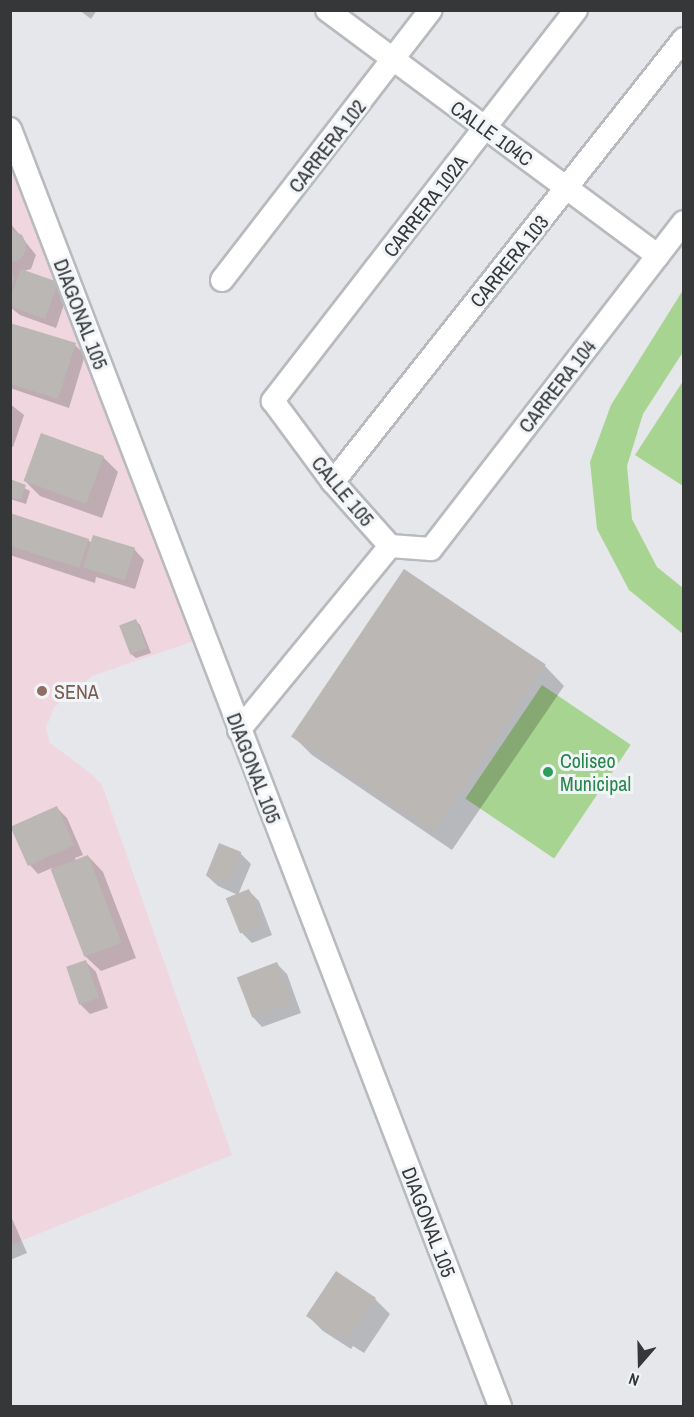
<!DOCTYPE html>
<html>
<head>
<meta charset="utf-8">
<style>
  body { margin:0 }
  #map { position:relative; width:694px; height:1417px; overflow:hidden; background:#e5e7eb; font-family:"Archivo Narrow",sans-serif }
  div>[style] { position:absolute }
  .education>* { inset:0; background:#efd6df }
  .green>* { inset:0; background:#a8d492; transform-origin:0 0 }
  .shadow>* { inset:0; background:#0003 }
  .building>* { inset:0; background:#bab7b4; transform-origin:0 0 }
  .roads { filter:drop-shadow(2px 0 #b8babd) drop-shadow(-2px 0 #b8babd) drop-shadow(0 2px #b8babd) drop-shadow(0 -2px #b8babd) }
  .minor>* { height:22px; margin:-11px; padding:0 11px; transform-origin:11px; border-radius:11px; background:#fff }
  .dots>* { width:16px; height:16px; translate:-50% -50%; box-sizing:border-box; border:3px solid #f2f5f8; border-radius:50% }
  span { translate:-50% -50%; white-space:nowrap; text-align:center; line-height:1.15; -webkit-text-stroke:6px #f2f5f8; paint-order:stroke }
  .street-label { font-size:20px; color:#363738 }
  .education-label { font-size:20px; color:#785e54 }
  .left { translate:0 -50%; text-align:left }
  .leisure-label { font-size:20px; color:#27864d }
  .frame { position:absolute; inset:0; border:12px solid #363738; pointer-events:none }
  .north { position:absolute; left:610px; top:1333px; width:60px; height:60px; -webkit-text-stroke:4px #f2f5f8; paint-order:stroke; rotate:200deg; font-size:16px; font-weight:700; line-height:24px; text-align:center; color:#363738 }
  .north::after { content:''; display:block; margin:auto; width:21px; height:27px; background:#363738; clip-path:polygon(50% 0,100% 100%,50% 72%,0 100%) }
</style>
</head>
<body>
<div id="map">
  <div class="education">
    <i style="clip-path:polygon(10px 147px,194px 641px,92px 676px,54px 707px,46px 728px,50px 743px,90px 773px,102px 785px,232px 1155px,11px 1245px)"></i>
  </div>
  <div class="green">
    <i style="clip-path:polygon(683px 290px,683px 352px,643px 414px,627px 466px,632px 519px,657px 567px,683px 588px,683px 634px,629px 590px,597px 529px,590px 462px,611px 405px)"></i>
    <i style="clip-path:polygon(683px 381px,683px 486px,635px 455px)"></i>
    <i style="left:542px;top:685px;width:107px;height:137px;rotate:34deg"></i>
  </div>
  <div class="shadow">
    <i style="clip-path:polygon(79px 10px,97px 10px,91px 19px)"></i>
    <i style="clip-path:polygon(10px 223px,36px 255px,31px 269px,24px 271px,58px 283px,68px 293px,56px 328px,20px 315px,10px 307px)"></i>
    <i style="clip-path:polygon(75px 345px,85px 355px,69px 408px,10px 388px,10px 359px)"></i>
    <i style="clip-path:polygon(10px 404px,24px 415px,13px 447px,10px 446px)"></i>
    <i style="clip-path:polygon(103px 457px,118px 472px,102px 518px,40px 496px,25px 481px)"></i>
    <i style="clip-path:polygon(10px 481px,30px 491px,26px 504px,10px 499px)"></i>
    <i style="clip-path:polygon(10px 515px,88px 540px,92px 543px,134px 549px,144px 560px,135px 589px,96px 577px,95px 583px,10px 555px)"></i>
    <i style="clip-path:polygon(135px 620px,140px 625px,151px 653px,136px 658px,131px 654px)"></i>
    <i style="clip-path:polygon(545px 666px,564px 686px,452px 850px,312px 755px,293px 736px)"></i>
    <i style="clip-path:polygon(57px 808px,67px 818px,83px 855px,75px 858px,76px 861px,88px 856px,103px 872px,136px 958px,101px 971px,85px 956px,52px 868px,38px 874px,28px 863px)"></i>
    <i style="clip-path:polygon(240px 853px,251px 864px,238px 895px,248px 890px,259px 901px,272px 935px,252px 943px,242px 933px,238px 895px,218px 886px,207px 876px)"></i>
    <i style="clip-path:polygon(86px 962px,96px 972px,108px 1008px,90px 1014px,80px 1004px)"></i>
    <i style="clip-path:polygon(276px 963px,287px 974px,301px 1013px,262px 1027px,252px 1016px)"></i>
    <i style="clip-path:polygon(10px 1214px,27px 1253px,10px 1260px)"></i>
    <i style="clip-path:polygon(375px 1299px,390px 1314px,364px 1353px,353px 1346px,351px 1349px,323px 1331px,308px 1316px)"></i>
  </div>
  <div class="building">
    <i style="clip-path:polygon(10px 229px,22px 235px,26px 243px,26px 251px,21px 259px,13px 262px,10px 262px)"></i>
    <i style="clip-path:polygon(10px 268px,15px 278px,10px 292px)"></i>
    <i style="clip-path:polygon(21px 269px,58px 282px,45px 319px,10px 306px,10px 298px)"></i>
    <i style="clip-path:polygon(10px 323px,76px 343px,58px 399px,10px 384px)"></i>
    <i style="left:41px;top:433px;width:67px;height:51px;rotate:20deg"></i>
    <i style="clip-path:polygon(10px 479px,26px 485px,21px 500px,10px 497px)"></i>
    <i style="clip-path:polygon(10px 513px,89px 539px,79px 568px,10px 546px)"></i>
    <i style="left:93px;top:535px;width:44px;height:34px;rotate:17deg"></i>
    <i style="left:404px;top:569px;width:171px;height:202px;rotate:34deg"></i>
    <i style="left:136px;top:619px;width:31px;height:18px;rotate:69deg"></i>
    <i style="left:57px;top:806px;width:43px;height:51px;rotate:66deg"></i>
    <i style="left:219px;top:843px;width:24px;height:35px;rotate:22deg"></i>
    <i style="left:88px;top:855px;width:94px;height:40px;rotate:69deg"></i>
    <i style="left:249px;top:889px;width:38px;height:25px;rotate:68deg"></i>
    <i style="left:86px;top:960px;width:40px;height:21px;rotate:71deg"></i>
    <i style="left:277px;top:962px;width:43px;height:43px;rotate:69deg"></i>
    <i style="clip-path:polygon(336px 1271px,376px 1298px,349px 1339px,337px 1332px,335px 1335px,306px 1316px)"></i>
  </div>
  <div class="roads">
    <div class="minor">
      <i style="left:327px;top:10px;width:412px;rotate:36.6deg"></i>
      <i style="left:576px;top:10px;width:495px;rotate:127.8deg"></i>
      <i style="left:273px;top:401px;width:101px;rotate:53.5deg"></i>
      <i style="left:333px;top:482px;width:86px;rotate:48.3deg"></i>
      <i style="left:390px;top:546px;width:41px;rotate:4.2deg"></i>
      <i style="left:431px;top:549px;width:413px;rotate:-52.3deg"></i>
      <i style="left:10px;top:129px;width:1368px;rotate:69.01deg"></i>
      <i style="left:222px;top:280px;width:341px;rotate:-52.3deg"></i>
      <i style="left:333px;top:482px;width:565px;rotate:-51.61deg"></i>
      <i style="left:239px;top:730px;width:238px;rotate:-50.6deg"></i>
    </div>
  </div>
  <div class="dots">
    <i style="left:42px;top:691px;background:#8d6e63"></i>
    <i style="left:548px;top:772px;background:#2e9e5b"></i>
  </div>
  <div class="street-label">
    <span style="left:492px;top:133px;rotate:36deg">CALLE 104C</span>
    <span style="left:327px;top:146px;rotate:-52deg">CARRERA 102</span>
    <span style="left:425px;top:206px;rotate:-52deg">CARRERA 102A</span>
    <span style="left:509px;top:261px;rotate:-51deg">CARRERA 103</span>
    <span style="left:81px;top:314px;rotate:69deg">DIAGONAL 105</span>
    <span style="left:557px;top:386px;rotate:-52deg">CARRERA 104</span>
    <span style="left:343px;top:491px;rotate:50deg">CALLE 105</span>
    <span style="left:254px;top:768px;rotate:69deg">DIAGONAL 105</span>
    <span style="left:429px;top:1222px;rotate:69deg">DIAGONAL 105</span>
  </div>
  <div class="education-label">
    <span class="left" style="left:54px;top:691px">SENA</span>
  </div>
  <div class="leisure-label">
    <span class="left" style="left:560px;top:772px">Coliseo<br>Municipal</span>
  </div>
  <div class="frame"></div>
  <div class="north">N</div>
</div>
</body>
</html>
